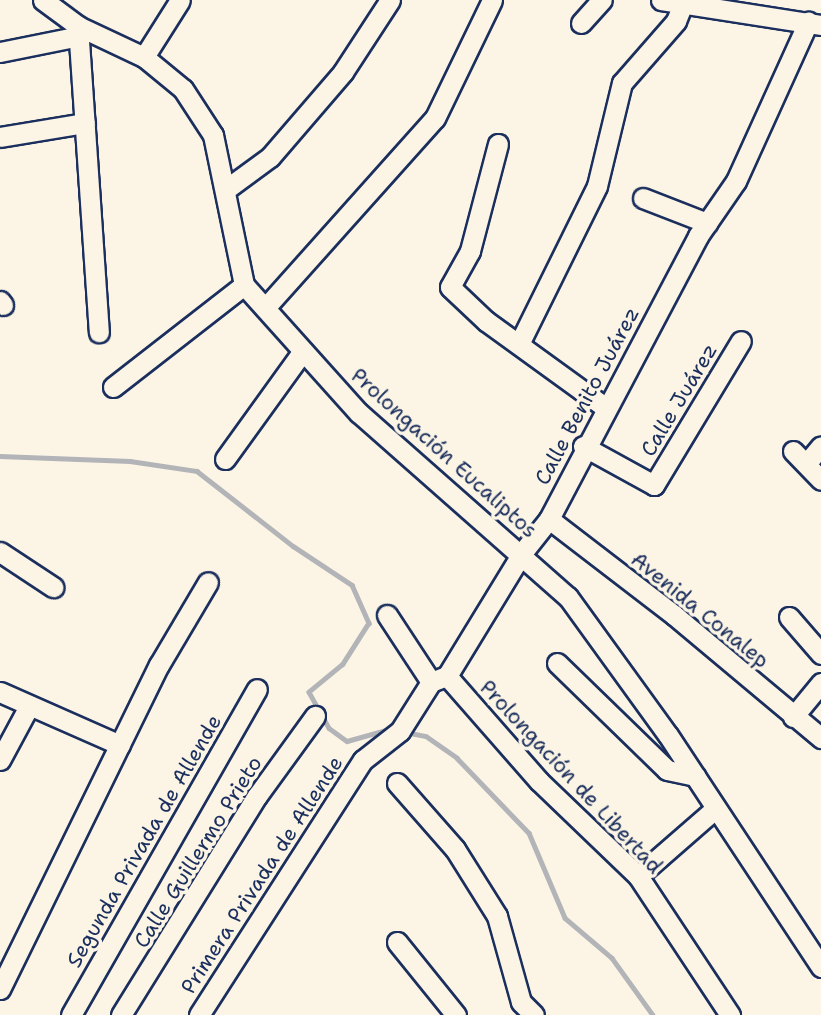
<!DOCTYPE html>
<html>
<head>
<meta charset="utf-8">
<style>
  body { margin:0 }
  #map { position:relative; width:821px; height:1015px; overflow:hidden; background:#fcf5e5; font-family:"Shantell Sans",sans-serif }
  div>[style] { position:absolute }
  .stream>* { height:4.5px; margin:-2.25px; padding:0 2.25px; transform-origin:2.25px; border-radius:2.25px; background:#b2b4b8 }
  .roads { filter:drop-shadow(2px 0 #1b2f5e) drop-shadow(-2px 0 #1b2f5e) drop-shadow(0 2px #1b2f5e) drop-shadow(0 -2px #1b2f5e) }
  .minor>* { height:19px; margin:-9.5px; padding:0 9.5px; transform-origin:9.5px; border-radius:9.5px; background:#fcf5e5 }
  span { translate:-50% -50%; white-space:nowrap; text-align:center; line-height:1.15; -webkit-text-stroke:7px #fcf5e5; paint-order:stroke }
  .street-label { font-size:21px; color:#1b2f5e }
</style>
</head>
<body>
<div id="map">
  <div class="stream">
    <i style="left:0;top:456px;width:130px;rotate:2.2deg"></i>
    <i style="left:130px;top:461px;width:68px;rotate:8.5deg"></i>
    <i style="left:197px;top:471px;width:122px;rotate:38deg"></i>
    <i style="left:293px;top:546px;width:71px;rotate:33.5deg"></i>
    <i style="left:352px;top:585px;width:42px;rotate:65.9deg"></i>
    <i style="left:369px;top:623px;width:49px;rotate:122.4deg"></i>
    <i style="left:343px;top:664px;width:44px;rotate:140.5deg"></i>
    <i style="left:309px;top:692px;width:41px;rotate:60.9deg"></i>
    <i style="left:329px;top:728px;width:22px;rotate:36deg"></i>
    <i style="left:347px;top:741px;width:44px;rotate:-15.9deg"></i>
    <i style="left:405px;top:732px;width:21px;rotate:11deg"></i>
    <i style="left:426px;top:736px;width:38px;rotate:35deg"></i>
    <i style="left:457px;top:758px;width:104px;rotate:46.2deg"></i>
    <i style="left:529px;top:833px;width:92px;rotate:67deg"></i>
    <i style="left:565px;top:918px;width:62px;rotate:40.4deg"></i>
    <i style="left:612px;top:958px;width:70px;rotate:54.3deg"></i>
  </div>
  <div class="roads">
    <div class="minor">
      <i style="left:43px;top:0;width:44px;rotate:36.6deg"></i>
      <i style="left:78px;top:26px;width:73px;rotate:25.2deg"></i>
      <i style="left:144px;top:57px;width:50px;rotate:39.4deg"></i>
      <i style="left:183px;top:89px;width:55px;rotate:56.9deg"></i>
      <i style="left:213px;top:135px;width:153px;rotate:78.3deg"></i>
      <i style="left:244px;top:285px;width:172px;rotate:48.1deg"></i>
      <i style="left:359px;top:413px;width:278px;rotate:41.4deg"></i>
      <i style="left:568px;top:597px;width:170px;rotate:54.1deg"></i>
      <i style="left:668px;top:735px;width:278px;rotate:56.6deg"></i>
      <i style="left:661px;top:0;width:161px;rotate:8.9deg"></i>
      <i style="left:581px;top:23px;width:31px;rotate:-48deg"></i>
      <i style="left:78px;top:26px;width:307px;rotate:86.1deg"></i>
      <i style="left:0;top:52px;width:81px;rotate:-11.4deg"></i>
      <i style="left:144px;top:57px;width:67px;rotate:-57.7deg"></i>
      <i style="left:0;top:137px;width:86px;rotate:-9.4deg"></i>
      <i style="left:498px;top:144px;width:111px;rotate:104.7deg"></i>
      <i style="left:470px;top:251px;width:41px;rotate:119.1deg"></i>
      <i style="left:450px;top:287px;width:50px;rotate:43.4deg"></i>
      <i style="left:486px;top:321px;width:147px;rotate:35.9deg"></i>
      <i style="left:225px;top:190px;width:56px;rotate:-36.3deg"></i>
      <i style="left:270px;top:157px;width:112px;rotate:-49.3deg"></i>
      <i style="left:343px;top:72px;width:86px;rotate:-56.9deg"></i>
      <i style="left:643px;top:198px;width:69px;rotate:21.3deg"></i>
      <i style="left:0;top:301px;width:5px;rotate:53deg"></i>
      <i style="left:265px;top:308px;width:255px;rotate:-48.2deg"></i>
      <i style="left:435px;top:118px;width:131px;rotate:-64.2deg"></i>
      <i style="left:520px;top:342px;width:174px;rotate:-63.7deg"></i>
      <i style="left:597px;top:186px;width:106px;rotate:-76.4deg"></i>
      <i style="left:622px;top:83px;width:82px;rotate:-48.9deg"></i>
      <i style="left:676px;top:21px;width:18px;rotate:-68deg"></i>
      <i style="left:113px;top:387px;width:166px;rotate:-37.9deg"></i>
      <i style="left:583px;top:446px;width:81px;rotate:28.8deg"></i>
      <i style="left:654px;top:485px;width:168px;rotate:-58.9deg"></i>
      <i style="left:793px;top:451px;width:40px;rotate:46deg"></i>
      <i style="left:225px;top:459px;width:133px;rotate:-54.2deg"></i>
      <i style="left:806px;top:464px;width:23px;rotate:-50deg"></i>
      <i style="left:549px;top:519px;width:158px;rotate:37.5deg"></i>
      <i style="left:674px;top:615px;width:192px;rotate:39.9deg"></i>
      <i style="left:0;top:552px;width:64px;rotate:33.4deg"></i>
      <i style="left:387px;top:615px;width:80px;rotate:56.7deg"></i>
      <i style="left:789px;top:617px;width:49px;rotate:49.1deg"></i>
      <i style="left:557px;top:663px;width:153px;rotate:44.2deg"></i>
      <i style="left:667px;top:770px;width:29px;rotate:12deg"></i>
      <i style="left:447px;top:676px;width:140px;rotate:48.8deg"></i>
      <i style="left:539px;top:781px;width:137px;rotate:43.8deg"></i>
      <i style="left:638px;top:876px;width:167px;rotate:56.5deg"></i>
      <i style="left:0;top:692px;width:131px;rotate:23.8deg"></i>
      <i style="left:793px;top:717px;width:44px;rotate:-50.5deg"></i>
      <i style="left:0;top:760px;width:59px;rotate:-61.7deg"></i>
      <i style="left:397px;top:783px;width:88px;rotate:48.7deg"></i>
      <i style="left:455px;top:849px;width:79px;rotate:57.9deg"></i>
      <i style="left:497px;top:916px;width:89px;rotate:74.4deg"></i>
      <i style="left:521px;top:1002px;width:18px;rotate:45deg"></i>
      <i style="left:638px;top:876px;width:103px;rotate:-41.1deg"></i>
      <i style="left:397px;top:942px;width:94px;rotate:51.1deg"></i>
      <i style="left:0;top:989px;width:361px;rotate:-63.9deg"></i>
      <i style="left:159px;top:665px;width:96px;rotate:-59.4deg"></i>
      <i style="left:71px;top:1015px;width:375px;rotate:-60.3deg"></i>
      <i style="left:121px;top:1015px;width:258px;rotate:-58.2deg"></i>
      <i style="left:257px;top:796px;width:99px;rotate:-54.1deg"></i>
      <i style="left:199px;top:1015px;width:303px;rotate:-57.3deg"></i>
      <i style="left:363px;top:760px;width:47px;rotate:-38.1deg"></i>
      <i style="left:400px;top:731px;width:58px;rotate:-57.7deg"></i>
      <i style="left:431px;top:682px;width:17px;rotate:-21deg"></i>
      <i style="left:447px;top:676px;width:144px;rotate:-58.6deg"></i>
      <i style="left:522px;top:553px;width:43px;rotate:-51.5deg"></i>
      <i style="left:549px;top:519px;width:320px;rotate:-62.2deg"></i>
      <i style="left:698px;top:236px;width:67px;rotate:-55.4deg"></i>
      <i style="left:736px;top:181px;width:175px;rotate:-65.6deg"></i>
    </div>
  </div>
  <div class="street-label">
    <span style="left:587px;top:396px;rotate:-62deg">Calle Benito Juárez</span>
    <span style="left:679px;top:400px;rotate:-59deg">Calle Juárez</span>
    <span style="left:444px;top:453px;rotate:42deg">Prolongación Eucaliptos</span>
    <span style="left:700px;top:610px;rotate:39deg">Avenida Conalep</span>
    <span style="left:571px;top:777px;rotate:47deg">Prolongación de Libertad</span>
    <span style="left:144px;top:841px;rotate:-60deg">Segunda Privada de Allende</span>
    <span style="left:198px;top:852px;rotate:-58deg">Calle Guillermo Prieto</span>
    <span style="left:262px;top:875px;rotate:-57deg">Primera Privada de Allende</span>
  </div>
</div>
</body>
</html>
